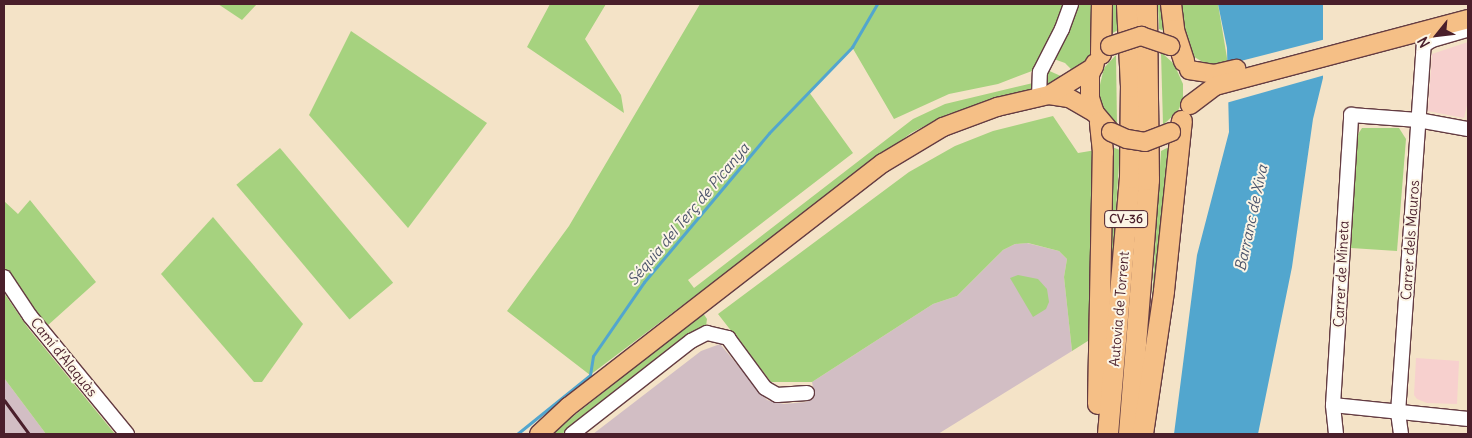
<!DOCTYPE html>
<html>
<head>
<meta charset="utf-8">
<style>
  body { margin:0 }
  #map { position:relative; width:1472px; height:438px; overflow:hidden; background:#f4e3c7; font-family:Delius,sans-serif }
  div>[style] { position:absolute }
  .built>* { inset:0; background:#f7d0ce }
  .industrial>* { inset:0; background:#d2bec4 }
  .green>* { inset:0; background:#a6d27f; transform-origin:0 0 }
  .water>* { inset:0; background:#52a6ce }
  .pier>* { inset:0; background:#f4e3c7 }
  .stream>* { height:3px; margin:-1.5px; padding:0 1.5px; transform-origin:1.5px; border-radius:1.5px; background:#52a6ce }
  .roads { filter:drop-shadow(1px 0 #643c42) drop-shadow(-1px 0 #643c42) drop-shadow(0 1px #643c42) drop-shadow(0 -1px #643c42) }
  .minor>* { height:14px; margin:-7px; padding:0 7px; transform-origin:7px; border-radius:7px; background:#fff }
  .major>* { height:18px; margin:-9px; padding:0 9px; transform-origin:9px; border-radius:9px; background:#f5bf86 }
  .highway>* { height:20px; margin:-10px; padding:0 10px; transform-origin:10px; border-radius:10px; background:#f5bf86 }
  .rail>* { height:3px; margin:-1.5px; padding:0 1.5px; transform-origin:1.5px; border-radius:1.5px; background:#4a1f2b }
  .bridges { filter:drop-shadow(1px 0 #643c42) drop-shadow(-1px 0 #643c42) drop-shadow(0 1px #643c42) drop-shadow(0 -1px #643c42) }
  .major-bridge>* { height:18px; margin:-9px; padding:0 9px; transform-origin:9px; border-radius:9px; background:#f5bf86 }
  span { translate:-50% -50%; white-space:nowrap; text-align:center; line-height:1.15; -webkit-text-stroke:4px #fcf5e5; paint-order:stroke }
  .shield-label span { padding:1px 4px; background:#fcf5e5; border:1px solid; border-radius:4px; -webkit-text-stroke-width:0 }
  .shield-label { font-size:12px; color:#4a1f2b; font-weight:700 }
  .street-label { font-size:14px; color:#4a1f2b }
  .water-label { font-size:15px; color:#4d556c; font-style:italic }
  .frame { position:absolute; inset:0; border:5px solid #4a1f2b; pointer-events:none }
  .north { position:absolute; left:1412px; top:10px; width:50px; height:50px; -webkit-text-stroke:4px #fcf5e5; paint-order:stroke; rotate:241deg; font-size:14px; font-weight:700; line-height:20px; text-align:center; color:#4a1f2b }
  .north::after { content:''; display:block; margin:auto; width:18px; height:22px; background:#4a1f2b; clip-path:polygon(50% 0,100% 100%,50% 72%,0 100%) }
</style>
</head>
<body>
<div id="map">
  <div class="built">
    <i style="clip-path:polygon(1468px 42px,1468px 101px,1464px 118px,1428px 111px,1432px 54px)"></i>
    <i style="clip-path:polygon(1416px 358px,1459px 361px,1457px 404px,1427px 403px,1417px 399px,1414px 395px)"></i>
  </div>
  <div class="industrial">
    <i style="clip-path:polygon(1027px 243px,1059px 251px,1067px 259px,1064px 277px,1072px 351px,938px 434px,593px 434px,701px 351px,720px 344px,767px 400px,784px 404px,806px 402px,814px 393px,812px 382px,933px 304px,957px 296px,1003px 250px,1015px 244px)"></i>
    <i style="clip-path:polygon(4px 378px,46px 434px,4px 434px)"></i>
  </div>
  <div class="green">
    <i style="clip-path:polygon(218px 4px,257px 4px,242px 20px)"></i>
    <i style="clip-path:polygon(550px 4px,606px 4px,585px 39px,621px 95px,624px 113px,527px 47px)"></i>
    <i style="clip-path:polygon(700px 4px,1067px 4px,1032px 71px,998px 84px,949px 94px,894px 119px,852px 47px,809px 92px,853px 153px,688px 280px,694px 288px,913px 119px,945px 104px,1033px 83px,1034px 90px,948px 114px,911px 133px,590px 375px,507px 311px,569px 226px)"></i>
    <i style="clip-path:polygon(1077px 4px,1097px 4px,1096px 48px,1075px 73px,1065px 63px,1051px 58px,1077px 12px)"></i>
    <i style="clip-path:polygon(1108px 4px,1116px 4px,1118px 30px,1109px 35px)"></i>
    <i style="clip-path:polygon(1158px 4px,1165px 4px,1169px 33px,1159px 29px)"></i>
    <i style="clip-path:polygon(1177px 4px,1218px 4px,1228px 64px,1213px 68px,1191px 55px)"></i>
    <i style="clip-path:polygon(351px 31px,487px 123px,408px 228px,309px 115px)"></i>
    <i style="clip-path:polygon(1161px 52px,1174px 64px,1183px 84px,1183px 99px,1178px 111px,1163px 125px)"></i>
    <i style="clip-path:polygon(1116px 55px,1117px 125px,1105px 114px,1098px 93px,1104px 68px)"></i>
    <i style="clip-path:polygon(1045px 69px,1063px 77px,1045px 88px)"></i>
    <i style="clip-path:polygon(1053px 116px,1078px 153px,1096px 150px,1091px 339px,1072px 351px,1064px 277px,1067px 259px,1059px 251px,1028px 243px,1015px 244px,1003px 250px,957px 296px,933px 304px,812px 382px,771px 382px,718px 314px,909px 172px,955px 146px,993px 131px)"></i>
    <i style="clip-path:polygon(1362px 128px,1399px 128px,1406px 139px,1397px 251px,1351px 248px,1355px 139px)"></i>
    <i style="clip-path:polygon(1171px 146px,1148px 362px,1161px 151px)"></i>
    <i style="clip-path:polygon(1112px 147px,1120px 150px,1106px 353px)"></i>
    <i style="left:280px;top:148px;width:176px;height:57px;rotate:50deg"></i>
    <i style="clip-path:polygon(30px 200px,96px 282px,47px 326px,4px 267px,4px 201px,18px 214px)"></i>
    <i style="clip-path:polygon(213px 217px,303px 324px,262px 382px,254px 382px,161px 274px)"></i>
    <i style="clip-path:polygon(1018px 275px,1038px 279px,1047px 289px,1049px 302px,1046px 309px,1033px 317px,1010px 278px)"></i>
    <i style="clip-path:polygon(4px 293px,28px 328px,115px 434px,46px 434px,4px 378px)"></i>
    <i style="clip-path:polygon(703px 313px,707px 319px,706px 326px,685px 337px,562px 434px,551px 434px)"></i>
  </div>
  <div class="water">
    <i style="clip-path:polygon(1218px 4px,1323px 4px,1323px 78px,1313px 119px,1292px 267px,1258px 434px,1174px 434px,1197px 255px,1229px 132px,1227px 48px)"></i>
  </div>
  <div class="pier">
    <i style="clip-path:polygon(1326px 39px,1325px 75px,1226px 103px,1225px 65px)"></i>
  </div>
  <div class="stream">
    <i style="left:517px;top:434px;width:94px;rotate:-38.9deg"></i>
    <i style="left:590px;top:375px;width:19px;rotate:-81deg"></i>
    <i style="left:593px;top:356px;width:90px;rotate:-55.4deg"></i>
    <i style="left:644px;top:282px;width:194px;rotate:-50deg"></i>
    <i style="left:769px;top:133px;width:120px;rotate:-46deg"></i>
    <i style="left:852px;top:47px;width:50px;rotate:-59.8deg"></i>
  </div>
  <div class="roads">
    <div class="minor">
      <i style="left:1039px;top:97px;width:25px;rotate:-88deg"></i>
      <i style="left:1040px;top:72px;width:48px;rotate:-62.9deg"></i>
      <i style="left:1062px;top:29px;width:27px;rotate:-70deg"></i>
      <i style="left:4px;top:277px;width:47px;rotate:56.3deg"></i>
      <i style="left:30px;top:316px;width:153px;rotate:50.6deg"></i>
      <i style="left:1333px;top:405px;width:136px;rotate:5.9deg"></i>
      <i style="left:572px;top:434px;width:151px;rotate:-38deg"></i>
      <i style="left:691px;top:341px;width:18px;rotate:-27deg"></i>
      <i style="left:707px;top:333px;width:22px;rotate:13deg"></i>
      <i style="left:728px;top:338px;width:62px;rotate:53.5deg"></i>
      <i style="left:765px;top:388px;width:14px;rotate:30deg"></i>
      <i style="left:777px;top:395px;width:30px;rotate:-4deg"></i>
      <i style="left:1336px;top:434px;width:29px;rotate:-96deg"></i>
      <i style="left:1333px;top:405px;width:291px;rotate:-86.4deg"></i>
      <i style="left:1351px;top:115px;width:67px;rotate:4.3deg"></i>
      <i style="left:1418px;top:120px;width:51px;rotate:10.2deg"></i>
      <i style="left:1401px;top:434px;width:21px;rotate:-98deg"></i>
      <i style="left:1398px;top:413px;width:369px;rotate:-86deg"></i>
      <i style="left:1424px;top:45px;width:9px;rotate:-32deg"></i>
      <i style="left:1432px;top:40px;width:37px;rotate:-16deg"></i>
    </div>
    <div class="major">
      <i style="left:1095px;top:63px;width:13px;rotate:113deg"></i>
      <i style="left:1090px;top:75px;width:23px;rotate:90deg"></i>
      <i style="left:1090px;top:98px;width:16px;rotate:72deg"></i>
      <i style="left:1095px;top:113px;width:25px;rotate:50deg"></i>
      <i style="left:1189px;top:70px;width:25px;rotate:9deg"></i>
      <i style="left:1214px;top:74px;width:23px;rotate:-13deg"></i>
      <i style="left:1049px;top:95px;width:20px;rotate:9deg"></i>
      <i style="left:1069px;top:98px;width:30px;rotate:30deg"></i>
      <i style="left:1190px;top:105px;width:31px;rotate:-37deg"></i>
      <i style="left:1215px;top:86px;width:262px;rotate:-14.8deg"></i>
      <i style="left:539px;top:434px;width:40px;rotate:-43deg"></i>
      <i style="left:568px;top:407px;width:398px;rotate:-37.8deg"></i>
      <i style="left:883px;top:163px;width:70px;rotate:-31deg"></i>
      <i style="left:943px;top:127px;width:58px;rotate:-20.3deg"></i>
      <i style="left:997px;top:107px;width:53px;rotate:-13deg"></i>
      <i style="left:1049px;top:95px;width:53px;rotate:-31.9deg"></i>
    </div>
    <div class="highway">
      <i style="left:1171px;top:4px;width:26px;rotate:83deg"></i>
      <i style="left:1174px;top:30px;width:33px;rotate:72deg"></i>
      <i style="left:1101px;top:54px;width:50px;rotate:-88.9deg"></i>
      <i style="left:1098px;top:404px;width:252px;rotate:-88.9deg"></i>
      <i style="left:1103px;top:152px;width:30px;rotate:-96deg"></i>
      <i style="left:1108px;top:434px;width:257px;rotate:-85.1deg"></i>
      <i style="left:1130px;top:178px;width:91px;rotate:-89.4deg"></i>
      <i style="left:1131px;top:87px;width:83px;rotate:-92.8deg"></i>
      <i style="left:1129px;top:434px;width:255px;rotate:-85.5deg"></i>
      <i style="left:1149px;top:180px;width:176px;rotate:-90.7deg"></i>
      <i style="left:1143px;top:434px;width:145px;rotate:-81.6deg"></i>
      <i style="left:1164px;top:291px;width:171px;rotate:-84deg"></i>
    </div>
  </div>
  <div class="rail">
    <i style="left:4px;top:400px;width:42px;rotate:53.7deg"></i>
  </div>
  <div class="bridges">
    <div class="major-bridge">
      <i style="left:1110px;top:46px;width:33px;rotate:-18deg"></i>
      <i style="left:1141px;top:36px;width:31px;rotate:19deg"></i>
      <i style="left:1111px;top:132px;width:17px;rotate:24deg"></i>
      <i style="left:1127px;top:139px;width:18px;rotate:9deg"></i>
      <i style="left:1145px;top:142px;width:28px;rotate:-21deg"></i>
    </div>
  </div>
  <div class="shield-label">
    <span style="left:1126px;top:219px">CV-36</span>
  </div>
  <div class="street-label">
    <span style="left:1410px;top:240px;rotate:-86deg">Carrer dels Mauros</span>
    <span style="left:1341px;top:274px;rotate:-87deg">Carrer de Mineta</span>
    <span style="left:1119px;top:309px;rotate:-85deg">Autovia de Torrent</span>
    <span style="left:64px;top:357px;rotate:51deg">Camí d'Alaquàs</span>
  </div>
  <div class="water-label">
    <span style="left:688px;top:214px;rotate:-50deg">Séquia del Terç de Picanya</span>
    <span style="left:1251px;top:218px;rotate:-78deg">Barranc de Xiva</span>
  </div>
  <div class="frame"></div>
  <div class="north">N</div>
</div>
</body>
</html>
